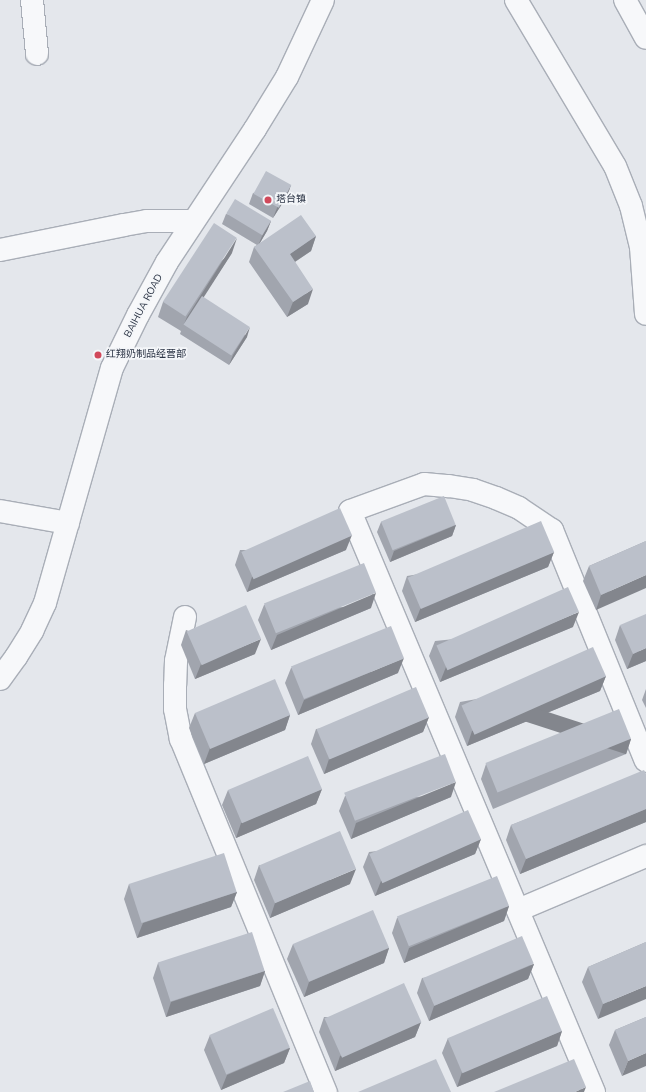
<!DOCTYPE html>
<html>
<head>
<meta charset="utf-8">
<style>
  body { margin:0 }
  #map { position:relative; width:646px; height:1092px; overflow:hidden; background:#e4e7ec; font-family:"Nunito Sans","Noto Sans SC",sans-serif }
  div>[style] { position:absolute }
  .roads { filter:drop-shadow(1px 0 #a9aeb7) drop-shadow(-1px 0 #a9aeb7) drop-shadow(0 1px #a9aeb7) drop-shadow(0 -1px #a9aeb7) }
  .minor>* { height:22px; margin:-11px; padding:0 11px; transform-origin:11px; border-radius:11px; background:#f7f8fa }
  .wall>* { inset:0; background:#a1a5ae }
  .shaded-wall>* { inset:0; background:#83868d; transform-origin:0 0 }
  .building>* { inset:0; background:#bbc0ca; transform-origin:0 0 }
  .dots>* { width:11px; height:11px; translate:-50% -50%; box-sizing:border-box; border:2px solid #f4f6f9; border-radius:50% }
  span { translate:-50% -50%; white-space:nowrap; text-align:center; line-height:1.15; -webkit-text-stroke:3.5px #f4f6f9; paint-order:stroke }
  .poi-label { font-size:10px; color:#2b3445 }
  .left { translate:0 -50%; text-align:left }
  .street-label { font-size:10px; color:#2b3445 }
</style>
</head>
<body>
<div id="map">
  <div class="roads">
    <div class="minor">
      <i style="left:32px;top:0;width:54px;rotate:84.7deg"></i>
      <i style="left:516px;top:0;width:193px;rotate:59.2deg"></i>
      <i style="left:615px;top:166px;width:43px;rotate:68.2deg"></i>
      <i style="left:631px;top:206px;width:42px;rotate:76.3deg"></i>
      <i style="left:641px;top:247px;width:67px;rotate:85.7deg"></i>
      <i style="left:625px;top:0;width:43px;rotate:61.1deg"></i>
      <i style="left:0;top:250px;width:126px;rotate:-11.4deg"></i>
      <i style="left:124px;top:225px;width:23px;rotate:-10deg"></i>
      <i style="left:147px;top:221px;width:46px"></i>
      <i style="left:0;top:511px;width:69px;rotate:10deg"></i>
      <i style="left:185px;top:617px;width:45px;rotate:101.6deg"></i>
      <i style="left:176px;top:661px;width:24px;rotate:92deg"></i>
      <i style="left:175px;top:685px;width:24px;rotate:90deg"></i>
      <i style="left:175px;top:709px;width:31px;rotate:79deg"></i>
      <i style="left:181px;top:739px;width:382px;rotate:67.7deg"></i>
      <i style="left:0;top:679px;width:27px;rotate:-54deg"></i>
      <i style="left:16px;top:657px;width:31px;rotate:-58deg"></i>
      <i style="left:32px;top:631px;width:31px;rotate:-65deg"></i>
      <i style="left:45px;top:603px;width:244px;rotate:-74.1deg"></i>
      <i style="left:112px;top:368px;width:59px;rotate:-63.9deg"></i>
      <i style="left:138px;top:315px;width:60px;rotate:-61.3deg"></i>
      <i style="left:167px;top:262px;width:159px;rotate:-56.5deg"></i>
      <i style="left:255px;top:129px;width:61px;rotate:-58.4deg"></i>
      <i style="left:287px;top:77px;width:85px;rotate:-64.9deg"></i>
      <i style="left:518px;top:910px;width:139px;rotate:-22.9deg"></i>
      <i style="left:594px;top:1092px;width:630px;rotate:-112.78deg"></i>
      <i style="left:350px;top:511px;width:79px;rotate:-20deg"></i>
      <i style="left:424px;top:484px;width:25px;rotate:5deg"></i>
      <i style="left:449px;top:486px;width:24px;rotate:9deg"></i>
      <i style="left:473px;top:490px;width:24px;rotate:19deg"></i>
      <i style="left:496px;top:498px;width:25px;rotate:23deg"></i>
      <i style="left:519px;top:508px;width:40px;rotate:34deg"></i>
      <i style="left:552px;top:530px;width:249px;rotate:67.9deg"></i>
    </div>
  </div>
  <div class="wall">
    <i style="clip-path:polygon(291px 185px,287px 196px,273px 218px,249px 204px,253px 193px)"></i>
    <i style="clip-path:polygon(226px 214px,271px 221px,267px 231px,260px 243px,316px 236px,311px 251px,295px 262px,308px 304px,287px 317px,249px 262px,254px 247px,257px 245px,222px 224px)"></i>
    <i style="clip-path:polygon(232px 253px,203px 297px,247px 337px,229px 365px,180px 334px,181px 331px,158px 317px,163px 302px)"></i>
    <i style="clip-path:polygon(381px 522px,456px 525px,452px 536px,390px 562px,377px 532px)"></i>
    <i style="clip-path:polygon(646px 541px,596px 610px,583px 581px,589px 566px)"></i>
    <i style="clip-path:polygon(240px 550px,346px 550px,247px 592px,235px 565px)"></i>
    <i style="clip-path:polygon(554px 552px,548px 567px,415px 622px,402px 591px,407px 576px)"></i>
    <i style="clip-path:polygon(264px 605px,371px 608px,271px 650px,258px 620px)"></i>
    <i style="clip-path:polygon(620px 625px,646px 661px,627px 669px,615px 640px)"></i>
    <i style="clip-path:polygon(573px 627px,440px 682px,429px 656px,435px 641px)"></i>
    <i style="clip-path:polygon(186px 630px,255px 654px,195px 679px,181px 645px)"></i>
    <i style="clip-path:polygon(291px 668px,398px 673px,298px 715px,285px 683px)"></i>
    <i style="clip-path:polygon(606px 676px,600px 691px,467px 746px,455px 717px,460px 702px)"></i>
    <i style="clip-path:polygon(646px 689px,646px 708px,642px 700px)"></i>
    <i style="clip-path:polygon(195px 713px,290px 715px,285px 730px,204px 764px,189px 728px)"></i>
    <i style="clip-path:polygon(429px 717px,423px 732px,324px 774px,311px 744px,316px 729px)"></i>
    <i style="clip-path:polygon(631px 739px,626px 754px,493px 809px,481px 779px,486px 764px)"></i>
    <i style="clip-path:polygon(646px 774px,646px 822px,520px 874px,506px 840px,511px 825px)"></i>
    <i style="clip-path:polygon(322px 789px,316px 804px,236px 838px,222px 805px,228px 790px)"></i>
    <i style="clip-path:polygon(345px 796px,451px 797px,351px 839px,339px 811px)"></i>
    <i style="clip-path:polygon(481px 839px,475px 854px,375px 896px,363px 867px,369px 852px)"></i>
    <i style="clip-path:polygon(259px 865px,350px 884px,270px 918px,254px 880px)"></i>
    <i style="clip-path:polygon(129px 884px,237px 892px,231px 907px,137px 938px,124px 899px)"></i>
    <i style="clip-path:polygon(509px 906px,504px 921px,404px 963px,392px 933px,397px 918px)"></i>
    <i style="clip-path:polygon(646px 942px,598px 1019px,582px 982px,588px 967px)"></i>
    <i style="clip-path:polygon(293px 944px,389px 948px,384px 963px,304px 997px,287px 959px)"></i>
    <i style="clip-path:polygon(158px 963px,265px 971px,260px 986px,166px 1017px,153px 978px)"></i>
    <i style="clip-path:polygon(534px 964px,528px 979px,429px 1021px,417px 993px,422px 978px)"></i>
    <i style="clip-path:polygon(324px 1017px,421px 1022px,415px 1037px,335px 1071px,319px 1032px)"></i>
    <i style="clip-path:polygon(646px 1017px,622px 1076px,609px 1045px,615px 1030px)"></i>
    <i style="clip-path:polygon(562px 1031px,557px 1046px,457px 1087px,442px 1053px,448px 1038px)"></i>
    <i style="clip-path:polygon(210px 1035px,290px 1048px,284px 1063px,221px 1090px,204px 1050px)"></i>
  </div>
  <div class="shaded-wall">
    <i style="clip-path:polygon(291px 185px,287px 196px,273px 218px,277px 208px)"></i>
    <i style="clip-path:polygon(271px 221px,267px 231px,258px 246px,262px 236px)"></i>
    <i style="clip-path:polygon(316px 236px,311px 251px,284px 269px,290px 254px)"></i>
    <i style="clip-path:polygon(237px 238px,232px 253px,186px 325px,184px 324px,187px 317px)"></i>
    <i style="clip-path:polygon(313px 289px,308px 304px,287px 317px,293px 302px)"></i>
    <i style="clip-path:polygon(250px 327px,247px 337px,229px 365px,233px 355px)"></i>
    <i style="clip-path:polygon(456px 525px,452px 536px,390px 562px,394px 551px)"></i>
    <i style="clip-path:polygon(352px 535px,346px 550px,247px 592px,252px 577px)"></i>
    <i style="clip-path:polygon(554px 552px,548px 567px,415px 622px,421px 607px)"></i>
    <i style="clip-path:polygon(646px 575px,646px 588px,596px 610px,601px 595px)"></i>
    <i style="clip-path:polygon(376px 593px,371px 608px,271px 650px,277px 635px)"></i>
    <i style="clip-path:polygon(579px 612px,573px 627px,440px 682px,446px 667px)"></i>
    <i style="clip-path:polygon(261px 639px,255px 654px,195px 679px,201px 664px)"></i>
    <i style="clip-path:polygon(646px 648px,646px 661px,627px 669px,633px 654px)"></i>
    <i style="clip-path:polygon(404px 658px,398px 673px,298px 715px,304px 700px)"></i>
    <i style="clip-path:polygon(606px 676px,600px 691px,467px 746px,472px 731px)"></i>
    <i style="clip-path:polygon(290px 715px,285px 730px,204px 764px,210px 748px)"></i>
    <i style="clip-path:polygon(429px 717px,423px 732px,324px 774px,329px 759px)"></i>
    <i style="left:631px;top:739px;width:16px;height:144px;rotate:108deg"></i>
    <i style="clip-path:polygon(456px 782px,451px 797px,351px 839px,356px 823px)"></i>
    <i style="clip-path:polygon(322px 789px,316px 804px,236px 838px,241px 823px)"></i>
    <i style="clip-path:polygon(646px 809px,646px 822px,520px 874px,526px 859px)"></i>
    <i style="clip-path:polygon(481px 839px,475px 854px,375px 896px,381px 881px)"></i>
    <i style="clip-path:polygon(356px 869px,350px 884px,270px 918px,275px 903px)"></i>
    <i style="clip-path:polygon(237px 892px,231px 907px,137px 938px,143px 923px)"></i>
    <i style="clip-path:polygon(509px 906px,504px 921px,404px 963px,409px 948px)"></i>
    <i style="clip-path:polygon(389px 948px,384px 963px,304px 997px,309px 982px)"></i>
    <i style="clip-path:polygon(534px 964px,528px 979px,429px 1021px,434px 1006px)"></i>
    <i style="clip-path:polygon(265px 971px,260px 986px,166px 1017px,171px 1002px)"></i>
    <i style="clip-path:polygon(646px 986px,646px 999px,598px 1019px,603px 1004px)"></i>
    <i style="clip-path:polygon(421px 1022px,415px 1037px,335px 1071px,340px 1056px)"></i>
    <i style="clip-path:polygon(562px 1031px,557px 1046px,457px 1087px,462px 1072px)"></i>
    <i style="clip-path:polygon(290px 1048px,284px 1063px,221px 1090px,227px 1075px)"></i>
    <i style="clip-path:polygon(646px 1053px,646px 1066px,622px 1076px,628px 1061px)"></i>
    <i style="clip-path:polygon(586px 1087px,584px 1092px,575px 1092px)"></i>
  </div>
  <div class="building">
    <i style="left:266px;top:171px;width:29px;height:26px;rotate:29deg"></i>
    <i style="left:235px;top:199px;width:42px;height:17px;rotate:31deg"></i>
    <i style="clip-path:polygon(301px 215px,316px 236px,290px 254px,313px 289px,293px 302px,254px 247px)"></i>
    <i style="left:214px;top:223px;width:27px;height:94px;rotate:33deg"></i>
    <i style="left:202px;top:296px;width:57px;height:34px;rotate:33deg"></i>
    <i style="left:444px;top:496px;width:31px;height:68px;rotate:68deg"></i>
    <i style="left:340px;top:508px;width:30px;height:108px;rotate:66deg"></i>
    <i style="left:541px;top:521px;width:34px;height:145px;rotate:67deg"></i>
    <i style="clip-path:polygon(646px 541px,646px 575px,601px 595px,589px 566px)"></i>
    <i style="left:364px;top:563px;width:32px;height:108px;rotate:68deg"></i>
    <i style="left:568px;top:587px;width:27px;height:144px;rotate:66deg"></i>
    <i style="left:246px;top:605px;width:37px;height:65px;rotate:66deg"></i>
    <i style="clip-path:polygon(646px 614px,646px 648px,633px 654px,620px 625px)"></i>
    <i style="left:391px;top:626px;width:35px;height:108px;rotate:68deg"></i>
    <i style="left:593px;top:647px;width:32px;height:144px;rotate:66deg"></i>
    <i style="left:275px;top:679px;width:39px;height:87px;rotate:67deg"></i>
    <i style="left:416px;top:687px;width:33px;height:108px;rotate:67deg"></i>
    <i style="left:619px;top:709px;width:32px;height:144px;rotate:68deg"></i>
    <i style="left:445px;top:754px;width:30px;height:108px;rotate:69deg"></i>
    <i style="left:308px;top:756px;width:36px;height:87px;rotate:67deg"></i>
    <i style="clip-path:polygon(644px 770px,646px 774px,646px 809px,526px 859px,511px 825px)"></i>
    <i style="left:468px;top:810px;width:32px;height:108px;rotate:66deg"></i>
    <i style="left:340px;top:831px;width:41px;height:88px;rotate:67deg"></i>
    <i style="left:224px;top:853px;width:41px;height:100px;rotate:72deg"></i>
    <i style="left:497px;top:876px;width:32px;height:108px;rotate:68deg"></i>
    <i style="left:373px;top:910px;width:41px;height:87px;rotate:67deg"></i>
    <i style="left:252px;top:932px;width:41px;height:99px;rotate:72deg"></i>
    <i style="left:522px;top:936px;width:30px;height:108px;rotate:67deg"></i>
    <i style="clip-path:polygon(646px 942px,646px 986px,603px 1004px,588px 967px)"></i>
    <i style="left:404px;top:983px;width:43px;height:87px;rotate:66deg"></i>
    <i style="left:547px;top:996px;width:38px;height:108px;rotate:67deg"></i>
    <i style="left:273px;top:1008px;width:43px;height:69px;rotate:67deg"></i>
    <i style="clip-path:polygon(646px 1017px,646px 1053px,628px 1061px,615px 1030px)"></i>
    <i style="clip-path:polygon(436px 1059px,451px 1092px,358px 1092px)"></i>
    <i style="clip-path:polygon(574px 1059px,586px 1087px,575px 1092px,494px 1092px)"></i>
    <i style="clip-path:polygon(310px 1081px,314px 1092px,283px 1092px)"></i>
  </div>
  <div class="dots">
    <i style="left:268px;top:200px;background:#d1495b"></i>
    <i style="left:98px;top:355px;background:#d1495b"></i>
  </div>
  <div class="poi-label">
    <span class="left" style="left:276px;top:200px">塔台镇</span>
    <span class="left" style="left:106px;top:355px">红翔奶制品经营部</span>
  </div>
  <div class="street-label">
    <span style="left:144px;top:306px;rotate:-62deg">BAIHUA ROAD</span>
  </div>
</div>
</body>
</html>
